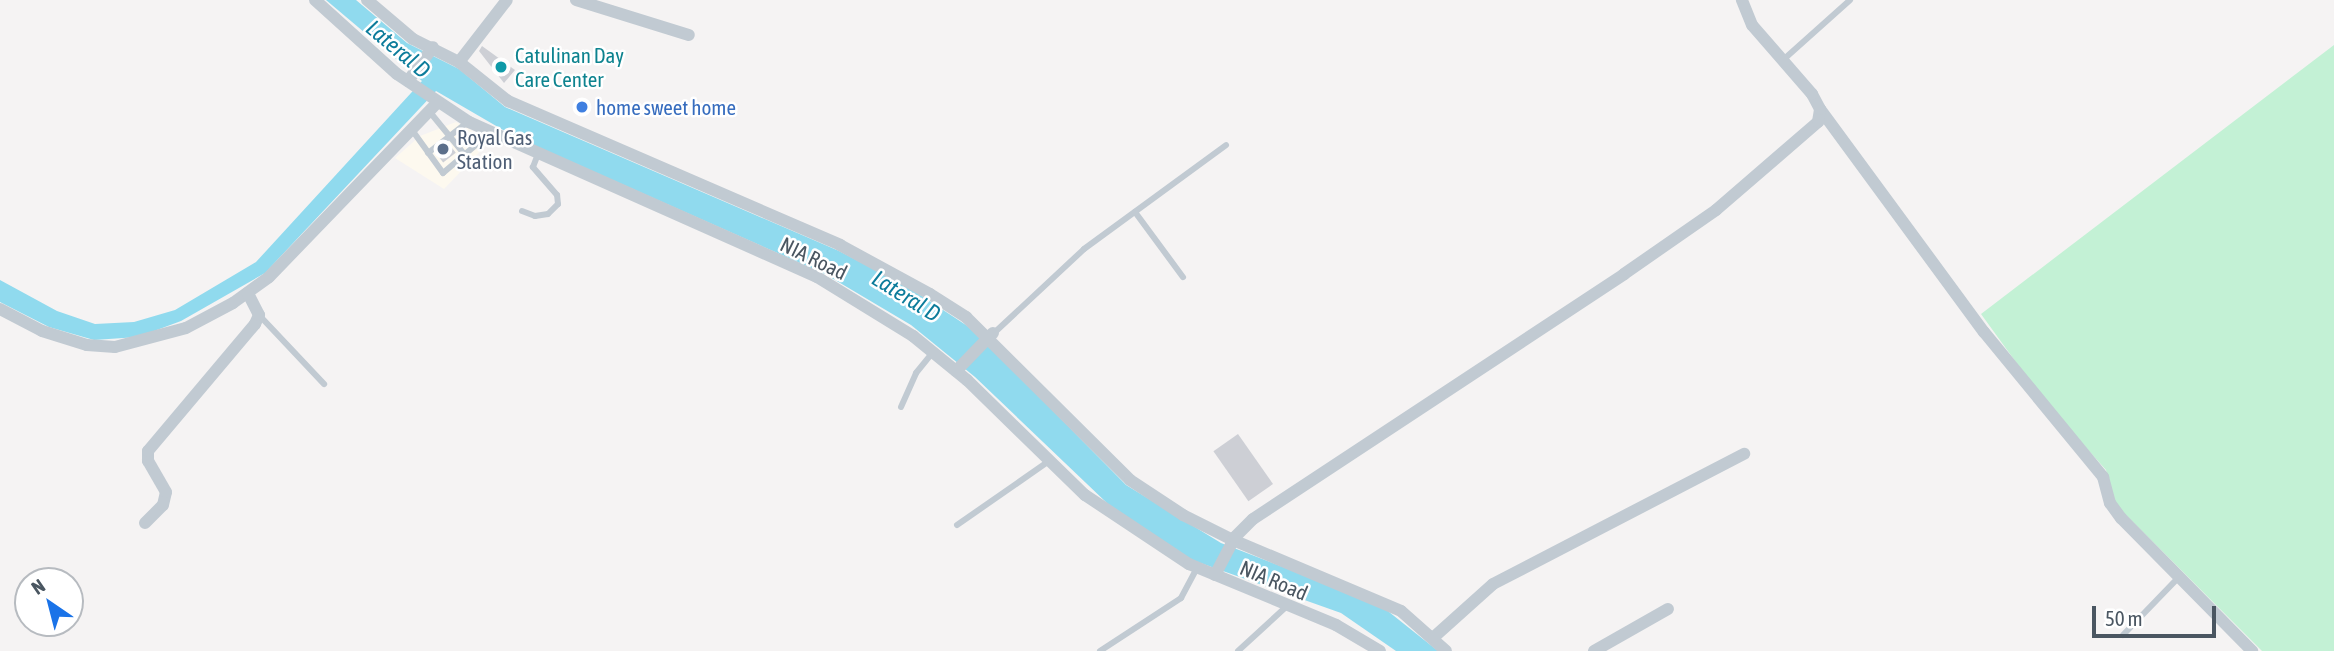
<!DOCTYPE html>
<html>
<head>
<meta charset="utf-8">
<style>
  body { margin:0 }
  #map { position:relative; width:2334px; height:651px; overflow:hidden; background:#f5f3f3; font-family:"Asap Condensed",sans-serif }
  div>[style] { position:absolute }
  .commercial>* { inset:0; background:#fdf9ef }
  .green>* { inset:0; background:#c3f1d5 }
  .water>* { inset:0; background:#90daee }
  .building>* { inset:0; background:#cdcfd5; transform-origin:0 0 }
  .service>* { height:6px; margin:-3px; padding:0 3px; transform-origin:3px; border-radius:3px; background:#c1cad2 }
  .minor>* { height:12px; margin:-6px; padding:0 6px; transform-origin:6px; border-radius:6px; background:#c1cad2 }
  .dots>* { width:19px; height:19px; translate:-50% -50%; box-sizing:border-box; border:4px solid #fff; border-radius:50% }
  span { translate:-50% -50%; white-space:nowrap; text-align:center; line-height:1.15; -webkit-text-stroke:5px #fff; paint-order:stroke }
  .culture-label { font-size:21px; color:#0d838f }
  .left { translate:0 -50%; text-align:left }
  .shop-label { font-size:21px; color:#366cbe }
  .service-label { font-size:21px; color:#4e5e75 }
  .street-label { font-size:21px; color:#4a5661 }
  .water-label { font-size:23px; color:#0c7c9b; font-style:italic }
  .north { position:absolute; left:14px; top:567px; width:70px; height:70px; box-sizing:border-box; background:#fff; border:2px solid #b7bbc0; border-radius:50%; rotate:325deg; font-size:19px; font-weight:700; line-height:28px; text-align:center; color:#4a5661 }
  .north::after { content:''; display:block; margin:auto; width:24px; height:32px; background:#1a73e8; clip-path:polygon(50% 0,100% 100%,50% 72%,0 100%) }
  .scale { position:absolute; left:2092px; top:606px; width:124px; height:32px; box-sizing:border-box; border:4px solid #4a5661; border-top:0; padding-left:9px; font-size:21px; line-height:24px; white-space:nowrap; color:#4a5661; -webkit-text-stroke:5px #fff; paint-order:stroke }
</style>
</head>
<body>
<div id="map">
  <div class="commercial">
    <i style="clip-path:polygon(456px 122px,490px 141px,444px 189px,395px 158px,420px 136px)"></i>
  </div>
  <div class="green">
    <i style="clip-path:polygon(2334px 45px,2334px 651px,2262px 651px,2114px 503px,2106px 470px,2042px 398px,1981px 314px)"></i>
  </div>
  <div class="water">
    <i style="clip-path:polygon(326px 0,356px 0,407px 43px,459px 69px,505px 107px,839px 251px,908px 287px,972px 329px,1126px 485px,1221px 543px,1379px 604px,1438px 651px,1396px 651px,1341px 613px,1192px 560px,1108px 504px,975px 377px,911px 325px,825px 274px,515px 137px,436px 91px,265px 273px,181px 321px,138px 337px,94px 340px,49px 327px,0 302px,0 280px,57px 311px,95px 324px,134px 322px,175px 310px,256px 262px,422px 81px)"></i>
  </div>
  <div class="building">
    <i style="clip-path:polygon(482px 46px,515px 70px,504px 83px,479px 51px)"></i>
    <i style="left:449px;top:144px;width:11px;height:16px;rotate:52deg"></i>
    <i style="left:1238px;top:434px;width:61px;height:30px;rotate:55deg"></i>
  </div>
  <div class="service">
    <i style="left:1783px;top:60px;width:90px;rotate:-41.8deg"></i>
    <i style="left:429px;top:111px;width:57px;rotate:50.7deg"></i>
    <i style="left:412px;top:130px;width:53px;rotate:54.2deg"></i>
    <i style="left:443px;top:173px;width:62px;rotate:-40.4deg"></i>
    <i style="left:428px;top:153px;width:51px;rotate:-37.8deg"></i>
    <i style="left:522px;top:211px;width:14px;rotate:21deg"></i>
    <i style="left:535px;top:216px;width:13px;rotate:-9deg"></i>
    <i style="left:548px;top:214px;width:14px;rotate:-45deg"></i>
    <i style="left:558px;top:204px;width:9px;rotate:-96deg"></i>
    <i style="left:557px;top:195px;width:37px;rotate:-131deg"></i>
    <i style="left:533px;top:167px;width:14px;rotate:-69deg"></i>
    <i style="left:1135px;top:212px;width:81px;rotate:53.6deg"></i>
    <i style="left:259px;top:315px;width:95px;rotate:46.7deg"></i>
    <i style="left:994px;top:333px;width:123px;rotate:-43deg"></i>
    <i style="left:1084px;top:249px;width:176px;rotate:-36.2deg"></i>
    <i style="left:901px;top:407px;width:37px;rotate:-66deg"></i>
    <i style="left:916px;top:373px;width:27px;rotate:-51deg"></i>
    <i style="left:957px;top:525px;width:112px;rotate:-34.8deg"></i>
    <i style="left:2123px;top:635px;width:79px;rotate:-46deg"></i>
    <i style="left:1100px;top:651px;width:97px;rotate:-33.2deg"></i>
    <i style="left:1181px;top:598px;width:34px;rotate:-62deg"></i>
    <i style="left:1238px;top:651px;width:65px;rotate:-42.5deg"></i>
  </div>
  <div class="minor">
    <i style="left:315px;top:0;width:110px;rotate:42.1deg"></i>
    <i style="left:397px;top:74px;width:87px;rotate:33.7deg"></i>
    <i style="left:469px;top:122px;width:381px;rotate:24deg"></i>
    <i style="left:817px;top:277px;width:113px;rotate:31.6deg"></i>
    <i style="left:913px;top:336px;width:70px;rotate:39.2deg"></i>
    <i style="left:967px;top:380px;width:165px;rotate:44.3deg"></i>
    <i style="left:1085px;top:495px;width:125px;rotate:33.6deg"></i>
    <i style="left:1189px;top:564px;width:159px;rotate:22.5deg"></i>
    <i style="left:1336px;top:625px;width:51px;rotate:30.6deg"></i>
    <i style="left:367px;top:0;width:60px;rotate:40.3deg"></i>
    <i style="left:413px;top:39px;width:51px;rotate:26.6deg"></i>
    <i style="left:459px;top:62px;width:63px;rotate:38.5deg"></i>
    <i style="left:508px;top:101px;width:362px;rotate:23.4deg"></i>
    <i style="left:840px;top:245px;width:102px;rotate:28.6deg"></i>
    <i style="left:930px;top:294px;width:43px;rotate:32.6deg"></i>
    <i style="left:966px;top:317px;width:231px;rotate:44.8deg"></i>
    <i style="left:1130px;top:480px;width:64px;rotate:33.4deg"></i>
    <i style="left:1183px;top:515px;width:56px;rotate:26.6deg"></i>
    <i style="left:1233px;top:540px;width:182px;rotate:22.9deg"></i>
    <i style="left:1401px;top:611px;width:60px;rotate:41.6deg"></i>
    <i style="left:576px;top:0;width:118px;rotate:17.2deg"></i>
    <i style="left:459px;top:62px;width:78px;rotate:-52.3deg"></i>
    <i style="left:408px;top:81px;width:42px;rotate:-53.7deg"></i>
    <i style="left:1820px;top:109px;width:277px;rotate:53.7deg"></i>
    <i style="left:1984px;top:332px;width:188px;rotate:50.6deg"></i>
    <i style="left:2103px;top:477px;width:27px;rotate:75deg"></i>
    <i style="left:2110px;top:503px;width:19px;rotate:54deg"></i>
    <i style="left:2121px;top:518px;width:187px;rotate:45.4deg"></i>
    <i style="left:0;top:309px;width:47px;rotate:27.6deg"></i>
    <i style="left:42px;top:331px;width:47px;rotate:17.3deg"></i>
    <i style="left:87px;top:345px;width:28px;rotate:4deg"></i>
    <i style="left:115px;top:347px;width:73px;rotate:-15deg"></i>
    <i style="left:186px;top:328px;width:53px;rotate:-28deg"></i>
    <i style="left:233px;top:303px;width:44px;rotate:-35.8deg"></i>
    <i style="left:269px;top:277px;width:243px;rotate:-46deg"></i>
    <i style="left:956px;top:371px;width:53px;rotate:-45.8deg"></i>
    <i style="left:145px;top:523px;width:25px;rotate:-45deg"></i>
    <i style="left:163px;top:505px;width:13px;rotate:-77deg"></i>
    <i style="left:166px;top:492px;width:36px;rotate:-120deg"></i>
    <i style="left:148px;top:461px;width:10px;rotate:-90deg"></i>
    <i style="left:148px;top:451px;width:166px;rotate:-49.9deg"></i>
    <i style="left:255px;top:324px;width:10px;rotate:-66deg"></i>
    <i style="left:259px;top:315px;width:25px;rotate:-117deg"></i>
    <i style="left:1215px;top:575px;width:43px;rotate:-62.2deg"></i>
    <i style="left:1235px;top:537px;width:25px;rotate:-45deg"></i>
    <i style="left:1253px;top:519px;width:445px;rotate:-33.4deg"></i>
    <i style="left:1624px;top:274px;width:112px;rotate:-34.8deg"></i>
    <i style="left:1716px;top:210px;width:135px;rotate:-40.8deg"></i>
    <i style="left:1818px;top:122px;width:13px;rotate:-81deg"></i>
    <i style="left:1820px;top:109px;width:17px;rotate:-118deg"></i>
    <i style="left:1812px;top:94px;width:91px;rotate:-131deg"></i>
    <i style="left:1752px;top:25px;width:27px;rotate:-112deg"></i>
    <i style="left:1434px;top:637px;width:79px;rotate:-41.9deg"></i>
    <i style="left:1493px;top:584px;width:283px;rotate:-27.4deg"></i>
    <i style="left:1594px;top:651px;width:85px;rotate:-29.6deg"></i>
  </div>
  <div class="dots">
    <i style="left:501px;top:67px;background:#0f9aa8"></i>
    <i style="left:582px;top:107px;background:#3f7fe0"></i>
    <i style="left:443px;top:149px;background:#5c6f8a"></i>
  </div>
  <div class="culture-label">
    <span class="left" style="left:515px;top:67px">Catulinan Day<br>Care Center</span>
  </div>
  <div class="shop-label">
    <span class="left" style="left:596px;top:107px">home sweet home</span>
  </div>
  <div class="service-label">
    <span class="left" style="left:457px;top:149px">Royal Gas<br>Station</span>
  </div>
  <div class="street-label">
    <span style="left:814px;top:258px;rotate:26deg">NIA Road</span>
    <span style="left:1274px;top:580px;rotate:23deg">NIA Road</span>
  </div>
  <div class="water-label">
    <span style="left:398px;top:49px;rotate:40deg">Lateral D</span>
    <span style="left:906px;top:296px;rotate:32deg">Lateral D</span>
  </div>
  <div class="north">N</div>
  <div class="scale">50 m</div>
</div>
</body>
</html>
